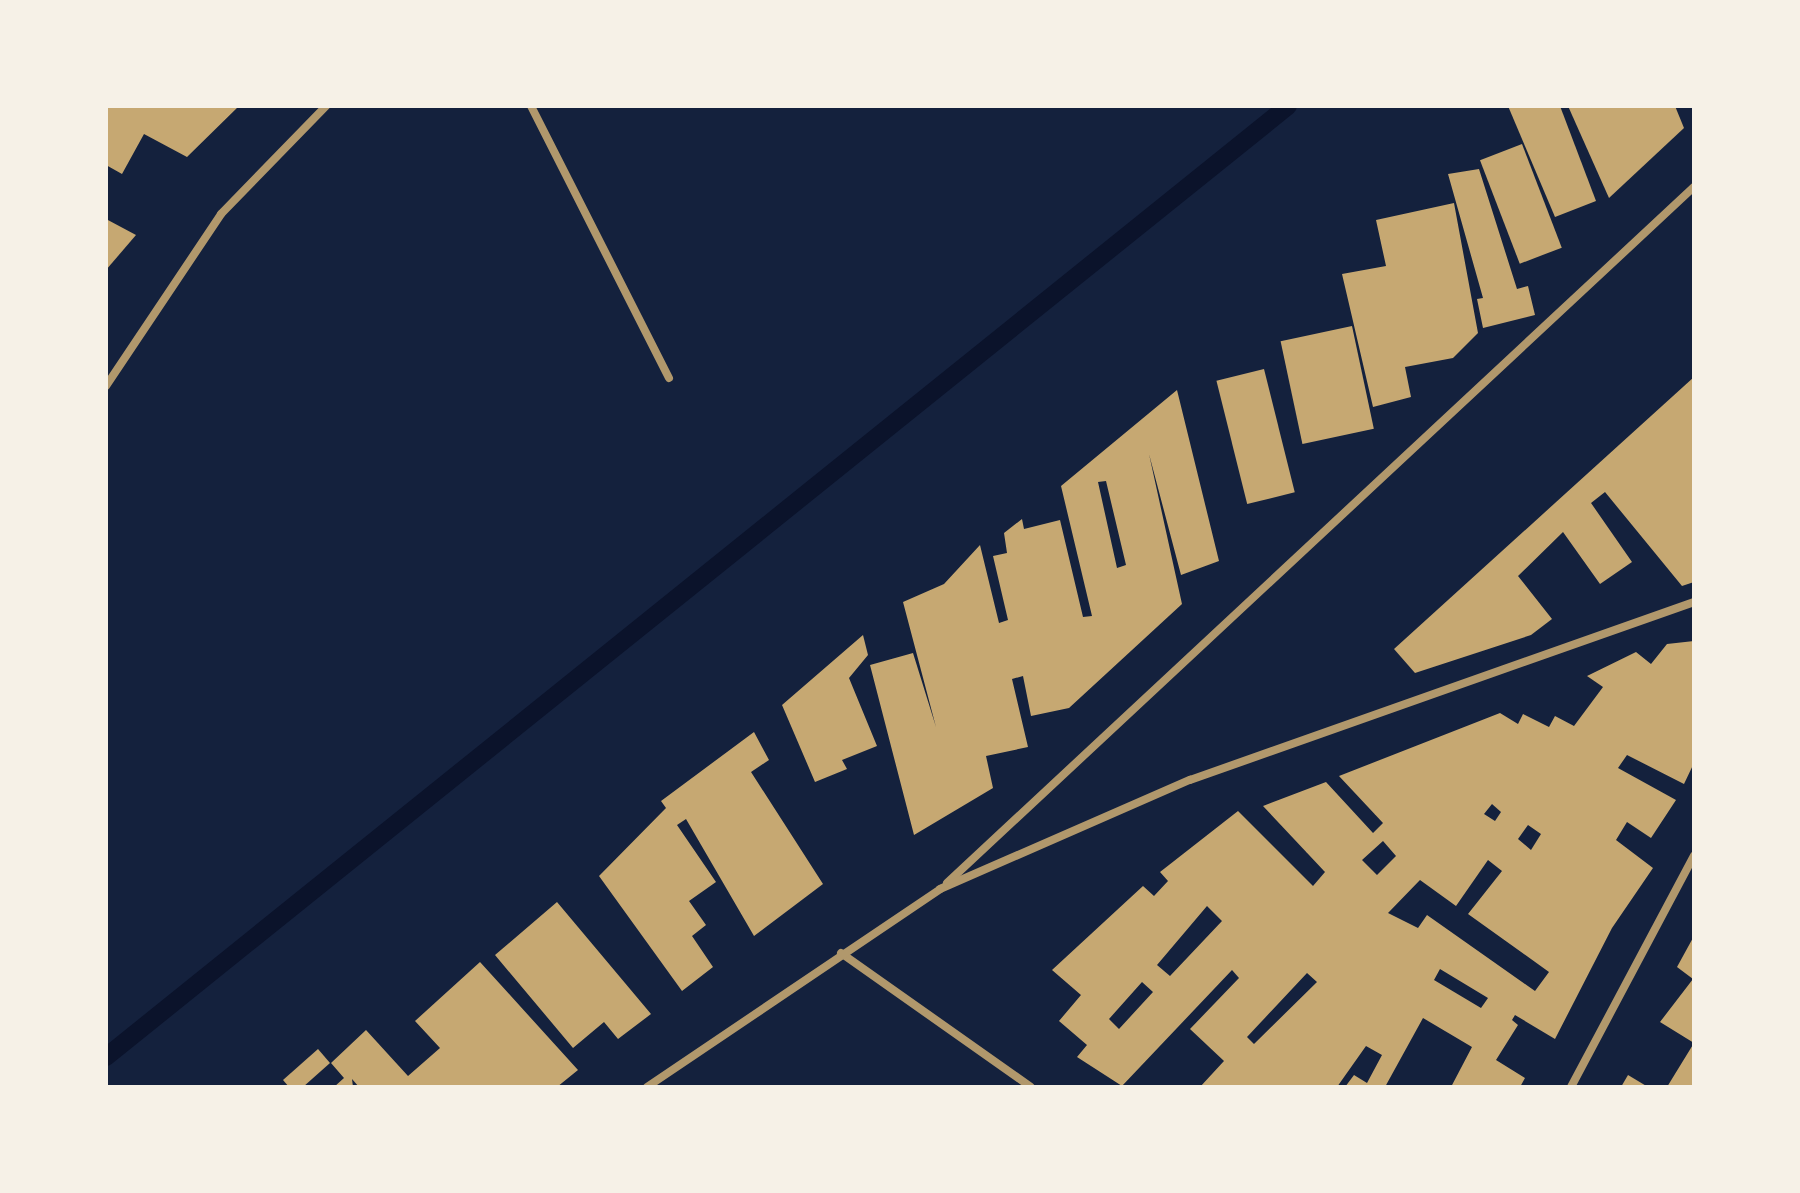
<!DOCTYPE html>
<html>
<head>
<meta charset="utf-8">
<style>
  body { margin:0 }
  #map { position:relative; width:1800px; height:1193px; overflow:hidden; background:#14213d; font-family:"Fira Sans",sans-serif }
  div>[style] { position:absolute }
  .stream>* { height:18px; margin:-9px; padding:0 9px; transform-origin:9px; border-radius:9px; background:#0b132b }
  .building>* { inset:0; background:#c6a872; transform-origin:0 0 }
  .minor>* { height:8px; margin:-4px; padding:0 4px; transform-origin:4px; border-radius:4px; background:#b1986c }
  span { translate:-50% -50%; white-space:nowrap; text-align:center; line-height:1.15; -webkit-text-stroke:6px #f6f1e7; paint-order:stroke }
  .frame { position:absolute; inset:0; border:108px solid #f6f1e7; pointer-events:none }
</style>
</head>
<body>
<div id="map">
  <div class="stream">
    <i style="left:106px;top:1057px;width:1517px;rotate:-38.82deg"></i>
  </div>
  <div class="building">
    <i style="clip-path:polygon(106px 106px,239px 106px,187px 157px,144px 134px,122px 174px,106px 165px)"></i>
    <i style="clip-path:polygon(1508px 106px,1560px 106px,1596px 201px,1555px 217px)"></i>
    <i style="clip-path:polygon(1568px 106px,1675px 106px,1684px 128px,1609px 198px)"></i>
    <i style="left:1522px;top:144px;width:111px;height:45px;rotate:69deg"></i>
    <i style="clip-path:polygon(1479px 169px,1517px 289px,1528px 286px,1535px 315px,1483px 328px,1477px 299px,1483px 298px,1448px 174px)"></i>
    <i style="clip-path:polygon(1454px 203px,1478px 333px,1453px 358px,1405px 367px,1411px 397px,1373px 407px,1342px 274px,1386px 266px,1376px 220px)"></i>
    <i style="clip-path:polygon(106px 219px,136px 235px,106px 270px)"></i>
    <i style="left:1352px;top:326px;width:105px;height:73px;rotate:78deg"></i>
    <i style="left:1264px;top:369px;width:127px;height:49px;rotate:76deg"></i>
    <i style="clip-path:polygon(1694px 377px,1694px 582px,1682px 586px,1605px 492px,1591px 503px,1632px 562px,1600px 584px,1563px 532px,1518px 576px,1552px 619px,1531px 635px,1415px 673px,1394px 649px)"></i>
    <i style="clip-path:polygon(evenodd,1177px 390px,1219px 561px,1181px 575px,1149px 454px,1182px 604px,1069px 708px,1031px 716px,1023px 676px,1012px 679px,1028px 747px,986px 756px,993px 788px,914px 835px,870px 665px,913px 653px,936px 727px,903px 602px,944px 584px,980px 545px,999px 623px,1008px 620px,993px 556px,1007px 553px,1004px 533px,1022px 519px,1024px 529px,1060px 520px,1083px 617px,1092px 616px,1061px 486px,1177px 390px,1106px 481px,1126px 565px,1117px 568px,1098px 482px,1106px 481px)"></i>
    <i style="clip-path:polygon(863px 635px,868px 655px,849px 678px,877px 746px,842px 760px,847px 769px,815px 782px,782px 705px)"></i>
    <i style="clip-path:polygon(evenodd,1694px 641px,1694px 763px,1684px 784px,1627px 755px,1618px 768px,1676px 800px,1651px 838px,1627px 822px,1616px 840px,1653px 868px,1612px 928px,1555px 1039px,1515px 1015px,1512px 1020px,1518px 1025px,1496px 1060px,1525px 1078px,1520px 1087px,1451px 1087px,1472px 1047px,1423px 1018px,1385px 1087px,1345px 1087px,1354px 1075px,1367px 1083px,1382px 1055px,1366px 1046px,1337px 1087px,1200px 1087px,1224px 1061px,1190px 1029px,1239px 978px,1232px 970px,1122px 1086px,1077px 1057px,1087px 1045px,1059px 1021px,1081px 995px,1052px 970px,1143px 886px,1154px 896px,1168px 881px,1160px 872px,1238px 811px,1313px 886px,1325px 872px,1263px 806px,1326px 782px,1373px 833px,1383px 823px,1339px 776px,1500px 713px,1518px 724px,1523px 714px,1549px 727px,1555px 716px,1574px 726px,1603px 687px,1587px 676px,1636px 652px,1651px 664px,1667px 644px,1694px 641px,1492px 804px,1501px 812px,1495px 821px,1484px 814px,1492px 804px,1694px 641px,1528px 825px,1541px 834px,1531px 850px,1518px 839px,1528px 825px,1694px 641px,1383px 841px,1396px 856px,1377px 875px,1362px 860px,1383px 841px,1694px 641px,1488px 860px,1502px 871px,1468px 914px,1549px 972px,1535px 991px,1427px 915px,1418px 928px,1388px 913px,1420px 880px,1456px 906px,1488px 860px,1694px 641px,1207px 906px,1222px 921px,1170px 976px,1157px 965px,1207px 906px,1694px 641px,1440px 969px,1488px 998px,1481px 1008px,1434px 980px,1440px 969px,1694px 641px,1307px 973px,1317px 982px,1254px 1044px,1247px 1037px,1307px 973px,1694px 641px,1142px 982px,1153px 992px,1119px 1029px,1109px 1019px,1142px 982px)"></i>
    <i style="clip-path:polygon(754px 732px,769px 760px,751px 772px,823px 884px,754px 936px,686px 819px,677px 825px,716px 882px,689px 901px,706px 925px,692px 936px,713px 967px,682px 991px,599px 876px,666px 808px,661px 801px)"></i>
    <i style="clip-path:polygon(557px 902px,651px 1014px,618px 1039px,604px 1022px,573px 1048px,495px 955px)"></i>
    <i style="clip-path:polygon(1694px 936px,1694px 1087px,1667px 1087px,1694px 1043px,1660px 1022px,1693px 979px,1677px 967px)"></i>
    <i style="clip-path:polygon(480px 962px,578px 1070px,557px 1087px,359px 1087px,352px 1079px,353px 1087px,334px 1087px,344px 1078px,331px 1063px,366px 1030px,408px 1076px,440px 1048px,415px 1021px)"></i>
    <i style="clip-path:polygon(318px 1049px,330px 1063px,303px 1087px,289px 1087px,283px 1080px)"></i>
    <i style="clip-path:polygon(1628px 1075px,1648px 1087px,1621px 1087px)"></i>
  </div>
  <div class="minor">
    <i style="left:531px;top:106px;width:305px;rotate:63.1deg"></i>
    <i style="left:106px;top:386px;width:207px;rotate:-56.2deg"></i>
    <i style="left:221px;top:214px;width:151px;rotate:-45.8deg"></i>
    <i style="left:947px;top:883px;width:1021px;rotate:-42.98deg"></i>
    <i style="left:841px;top:953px;width:232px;rotate:35.2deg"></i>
    <i style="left:647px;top:1087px;width:354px;rotate:-34deg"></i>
    <i style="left:940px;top:889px;width:273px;rotate:-23.6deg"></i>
    <i style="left:1190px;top:780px;width:535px;rotate:-19.45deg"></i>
    <i style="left:1571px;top:1087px;width:262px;rotate:-62deg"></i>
  </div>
  <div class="frame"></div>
</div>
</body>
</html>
